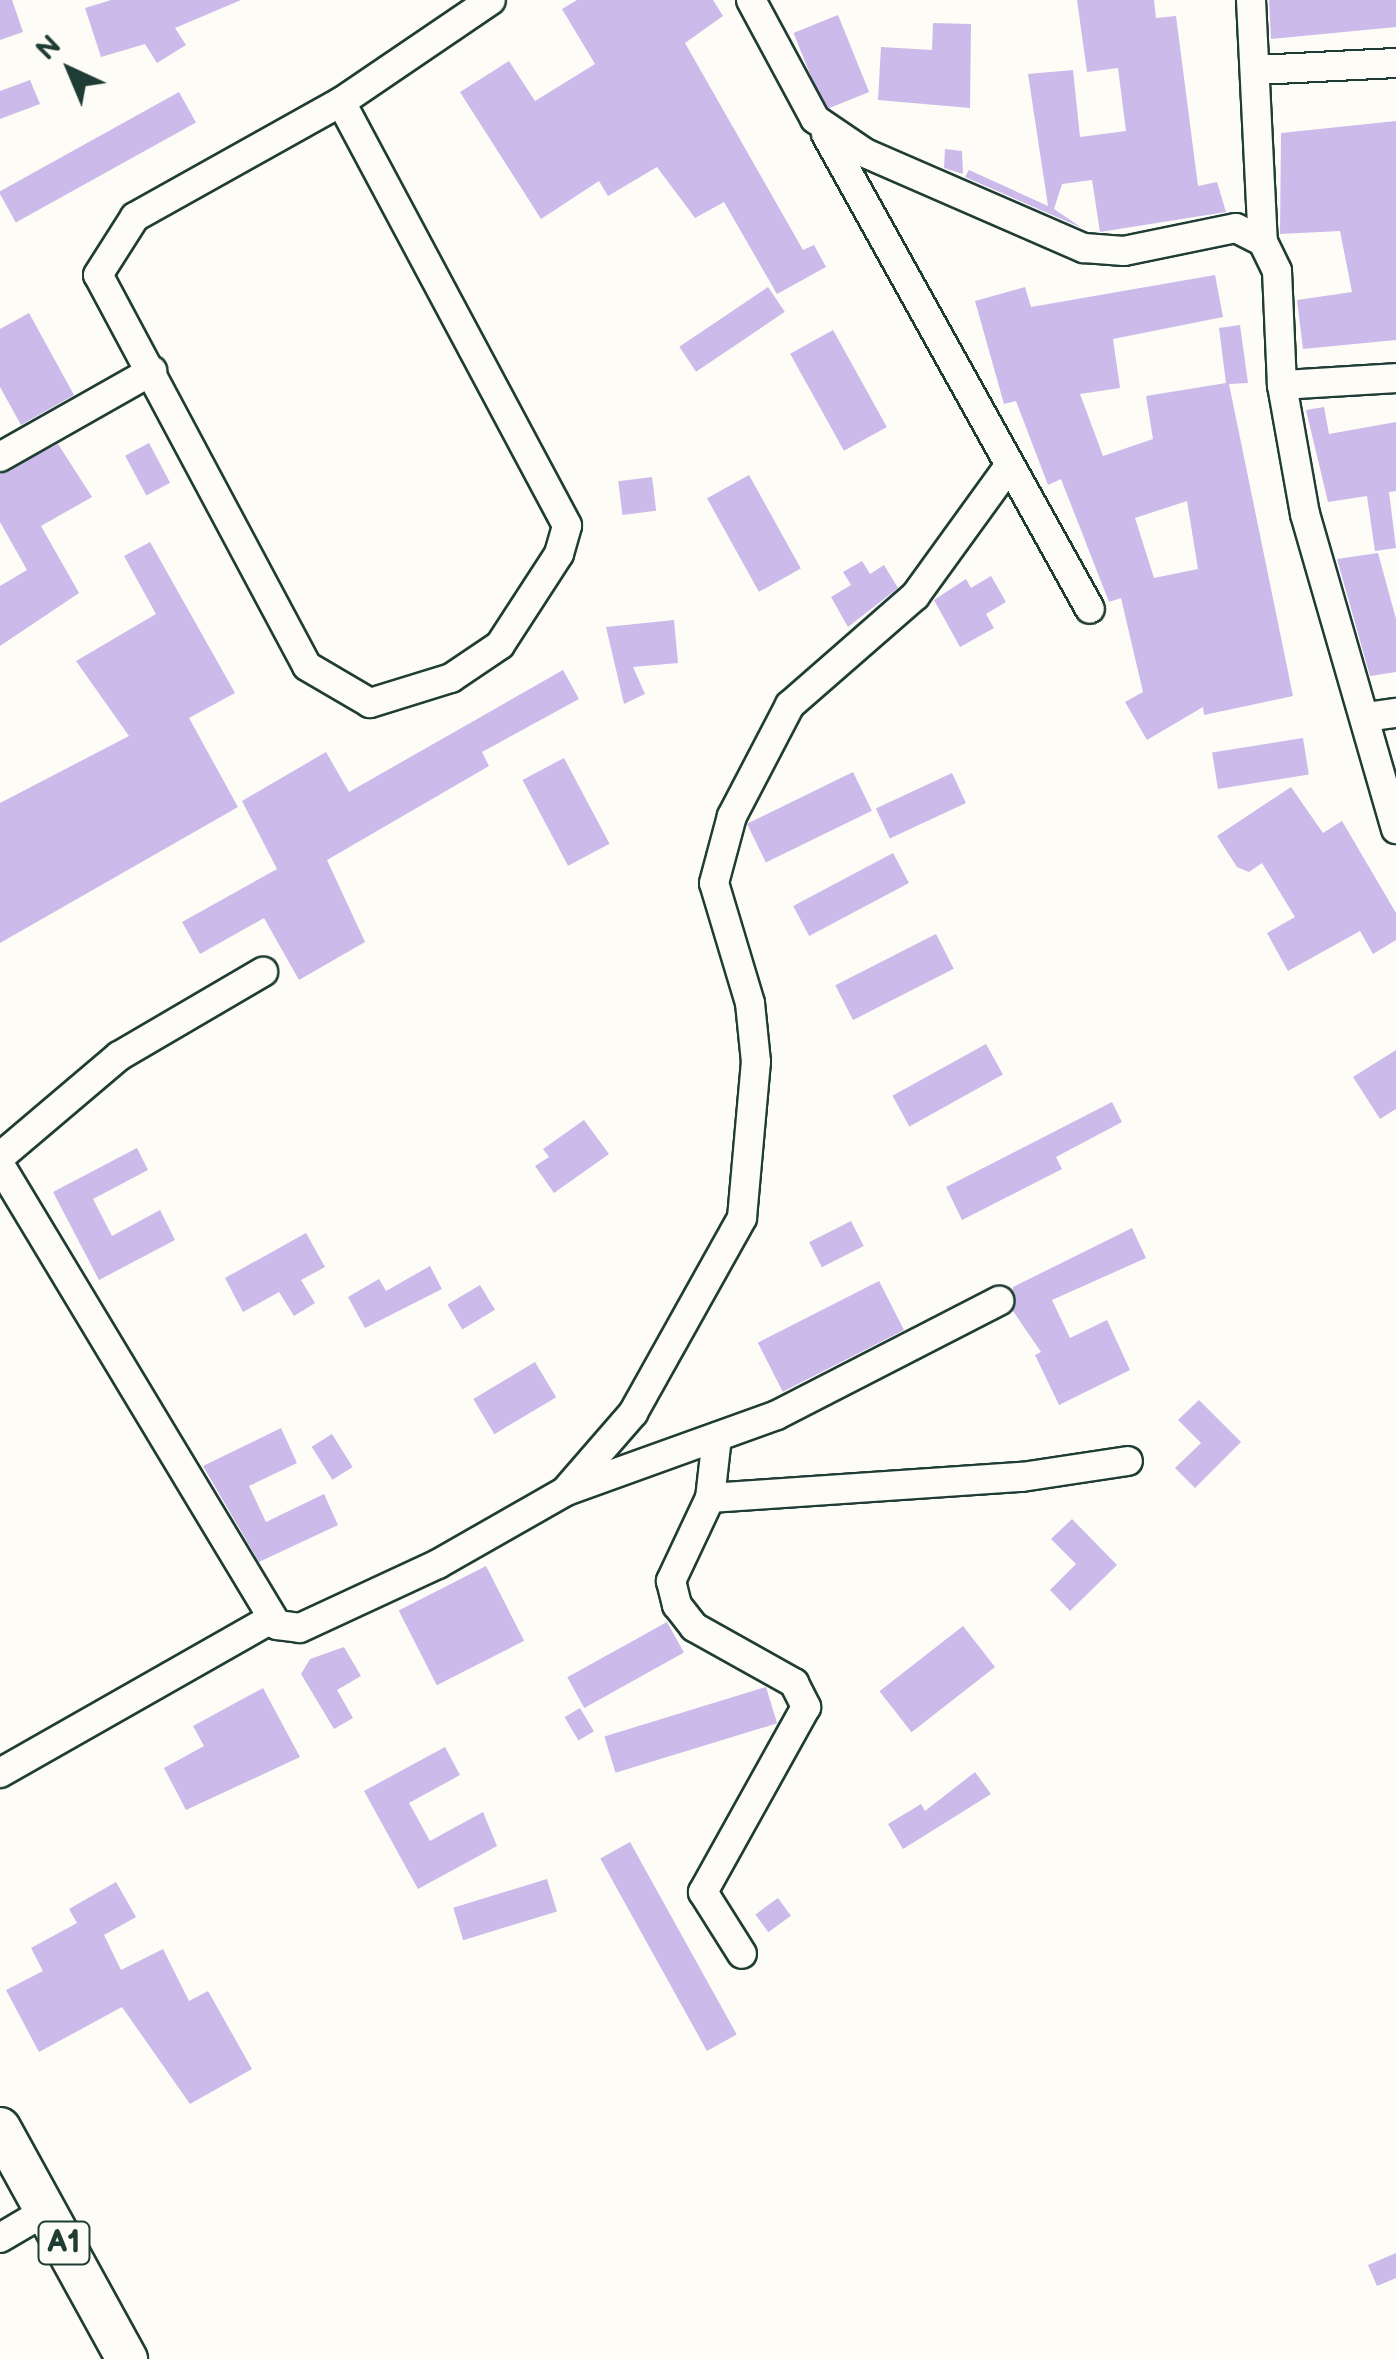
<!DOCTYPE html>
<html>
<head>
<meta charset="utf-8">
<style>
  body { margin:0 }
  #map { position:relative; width:1396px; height:2359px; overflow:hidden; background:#fdfcf7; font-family:"Balsamiq Sans",sans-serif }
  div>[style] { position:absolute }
  .building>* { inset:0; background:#ccbaeb; transform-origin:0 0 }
  .roads { filter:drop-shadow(2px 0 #1f3d34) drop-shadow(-2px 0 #1f3d34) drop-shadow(0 2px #1f3d34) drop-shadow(0 -2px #1f3d34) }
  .minor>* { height:28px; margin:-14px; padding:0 14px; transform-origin:14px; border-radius:14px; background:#fdfcf7 }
  .highway>* { height:40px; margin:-20px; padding:0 20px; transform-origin:20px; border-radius:20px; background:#fdfcf7 }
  span { translate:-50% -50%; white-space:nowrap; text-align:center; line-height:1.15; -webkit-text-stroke:8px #fdfcf7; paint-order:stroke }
  .shield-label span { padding:2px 8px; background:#fdfcf7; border:2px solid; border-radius:8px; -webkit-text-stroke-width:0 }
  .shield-label { font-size:32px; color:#1f3d34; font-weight:700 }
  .north { position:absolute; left:20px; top:20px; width:100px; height:100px; -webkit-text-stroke:8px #fdfcf7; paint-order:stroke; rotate:316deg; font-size:28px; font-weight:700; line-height:40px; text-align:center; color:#1f3d34 }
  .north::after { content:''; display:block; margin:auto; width:35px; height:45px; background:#1f3d34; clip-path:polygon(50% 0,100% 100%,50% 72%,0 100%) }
</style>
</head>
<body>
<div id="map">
  <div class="building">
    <i style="clip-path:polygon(0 0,12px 0,23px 32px,0 40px)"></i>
    <i style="clip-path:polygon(111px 0,241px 0,175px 28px,186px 45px,157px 63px,145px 44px,101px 57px,85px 8px)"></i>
    <i style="clip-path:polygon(577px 0,713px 0,723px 16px,685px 43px,803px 250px,814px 245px,826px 267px,777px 294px,724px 202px,695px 218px,657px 167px,608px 196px,599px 181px,541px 219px,460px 92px,509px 61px,535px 101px,595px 64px,562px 9px)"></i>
    <i style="clip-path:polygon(1077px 0,1154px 0,1156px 18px,1176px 16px,1198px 186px,1217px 182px,1226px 212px,1100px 232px,1092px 180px,1062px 184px,1054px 209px,1082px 228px,965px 177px,969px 170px,1048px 206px,1028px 74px,1073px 70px,1080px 137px,1126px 131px,1118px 68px,1087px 72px)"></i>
    <i style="clip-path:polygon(1269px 0,1396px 0,1396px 27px,1271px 39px)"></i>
    <i style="left:838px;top:15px;width:83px;height:48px;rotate:68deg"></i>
    <i style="clip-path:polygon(933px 23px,971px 24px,970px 108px,878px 100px,881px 47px,932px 50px)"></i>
    <i style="clip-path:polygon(30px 80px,40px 104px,0 119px,0 91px)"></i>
    <i style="left:179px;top:92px;width:35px;height:206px;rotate:61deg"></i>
    <i style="clip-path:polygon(1396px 121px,1396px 340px,1303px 349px,1297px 300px,1352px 292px,1340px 231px,1280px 234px,1281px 133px)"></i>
    <i style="clip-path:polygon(945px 149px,962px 151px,963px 174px,944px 168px)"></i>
    <i style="clip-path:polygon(evenodd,1215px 275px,1223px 317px,1113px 339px,1120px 388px,1080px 394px,1103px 456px,1153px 439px,1146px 396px,1226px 383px,1219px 328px,1240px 325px,1248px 383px,1229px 384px,1293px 696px,1204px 715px,1203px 707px,1147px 740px,1125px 702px,1143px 692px,1121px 598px,1109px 602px,1061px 479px,1048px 485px,1016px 401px,1004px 404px,975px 301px,1025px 287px,1031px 307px,1215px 275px,1187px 501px,1198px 569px,1154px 578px,1135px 518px,1187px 501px)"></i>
    <i style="left:768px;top:287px;width:30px;height:107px;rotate:56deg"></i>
    <i style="clip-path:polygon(29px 313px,74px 395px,21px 425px,0 387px,0 329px)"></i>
    <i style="left:833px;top:330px;width:111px;height:49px;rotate:61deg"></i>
    <i style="clip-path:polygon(1324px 407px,1329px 434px,1396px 422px,1396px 491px,1389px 492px,1396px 548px,1375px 551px,1367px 496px,1328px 502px,1306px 410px)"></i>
    <i style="left:149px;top:443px;width:45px;height:27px;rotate:62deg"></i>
    <i style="clip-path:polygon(58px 444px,92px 497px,41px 526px,79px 593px,0 646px,0 586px,27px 570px,0 522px,0 474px)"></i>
    <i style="left:749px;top:475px;width:107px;height:48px;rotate:61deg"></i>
    <i style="left:652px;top:477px;width:34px;height:34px;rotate:83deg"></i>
    <i style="clip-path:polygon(150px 542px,235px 693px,189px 718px,238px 807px,0 943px,0 803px,129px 736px,76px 661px,156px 614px,124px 556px)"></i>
    <i style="clip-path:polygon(1378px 553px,1396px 619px,1396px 672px,1370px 676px,1337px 559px)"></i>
    <i style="clip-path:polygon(862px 561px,870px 574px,884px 565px,898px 588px,848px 627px,831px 597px,851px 585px,843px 572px)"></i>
    <i style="clip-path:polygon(991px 576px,1006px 602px,986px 614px,994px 628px,960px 647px,934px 600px,966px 579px,971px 588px)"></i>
    <i style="clip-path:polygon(674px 620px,678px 663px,633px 667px,645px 694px,624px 704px,606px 627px)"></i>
    <i style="clip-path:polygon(563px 670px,579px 699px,482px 752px,489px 766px,327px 860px,365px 942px,299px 980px,264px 918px,200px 954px,182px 922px,277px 869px,242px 801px,326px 752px,349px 792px)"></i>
    <i style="left:1303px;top:738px;width:37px;height:92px;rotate:81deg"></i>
    <i style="left:564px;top:758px;width:97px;height:47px;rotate:62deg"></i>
    <i style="left:853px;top:772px;width:43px;height:118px;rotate:64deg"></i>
    <i style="left:952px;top:773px;width:33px;height:84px;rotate:65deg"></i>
    <i style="clip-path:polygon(1291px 787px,1323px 833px,1342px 821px,1396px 913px,1396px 940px,1373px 954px,1360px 931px,1288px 971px,1267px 933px,1295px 917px,1262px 863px,1249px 872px,1237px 867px,1217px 836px)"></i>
    <i style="left:893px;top:853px;width:34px;height:113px;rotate:62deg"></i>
    <i style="left:936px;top:934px;width:39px;height:113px;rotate:63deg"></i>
    <i style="left:986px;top:1044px;width:35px;height:107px;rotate:61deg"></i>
    <i style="clip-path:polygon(1396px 1050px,1396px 1109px,1380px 1119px,1353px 1077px)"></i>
    <i style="clip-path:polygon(1112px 1102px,1122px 1122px,1056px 1157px,1062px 1169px,962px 1220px,946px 1187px)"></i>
    <i style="clip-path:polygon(584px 1120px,609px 1154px,554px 1193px,535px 1166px,549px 1157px,543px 1149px)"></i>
    <i style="clip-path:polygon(137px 1148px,148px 1170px,93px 1199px,112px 1236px,160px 1210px,175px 1240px,99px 1280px,53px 1192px)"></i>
    <i style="left:851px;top:1221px;width:28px;height:47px;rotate:63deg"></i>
    <i style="clip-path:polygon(1132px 1228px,1146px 1258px,1052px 1300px,1070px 1338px,1107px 1320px,1130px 1370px,1059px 1405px,1035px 1355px,1041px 1352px,1013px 1311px,1013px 1287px)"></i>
    <i style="clip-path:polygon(306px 1233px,325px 1267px,301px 1280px,315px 1303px,294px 1316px,279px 1292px,243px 1312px,225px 1278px)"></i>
    <i style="clip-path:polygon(430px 1266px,442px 1289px,365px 1328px,348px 1297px,379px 1279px,386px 1291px)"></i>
    <i style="left:879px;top:1281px;width:55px;height:136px;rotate:63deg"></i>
    <i style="left:480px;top:1285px;width:29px;height:38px;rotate:59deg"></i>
    <i style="left:535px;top:1362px;width:41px;height:72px;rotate:59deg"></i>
    <i style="clip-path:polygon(1199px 1400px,1241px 1442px,1195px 1488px,1175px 1468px,1201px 1443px,1178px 1420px)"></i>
    <i style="clip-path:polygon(281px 1428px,297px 1463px,249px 1486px,266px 1522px,324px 1494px,338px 1525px,259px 1562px,203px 1466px)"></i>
    <i style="left:332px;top:1434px;width:39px;height:24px;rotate:58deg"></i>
    <i style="clip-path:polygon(1072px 1519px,1117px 1565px,1070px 1611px,1050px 1590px,1076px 1564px,1051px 1539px)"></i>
    <i style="left:486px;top:1566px;width:84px;height:98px;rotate:63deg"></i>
    <i style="left:667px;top:1622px;width:35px;height:114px;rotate:61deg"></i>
    <i style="left:963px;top:1626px;width:52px;height:106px;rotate:52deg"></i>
    <i style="clip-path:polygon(344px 1647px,361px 1676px,337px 1690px,353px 1718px,334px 1729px,301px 1674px,310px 1659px)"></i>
    <i style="left:766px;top:1687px;width:38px;height:169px;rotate:73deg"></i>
    <i style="clip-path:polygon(263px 1688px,300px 1757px,186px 1810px,164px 1768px,204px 1746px,193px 1726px)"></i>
    <i style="left:580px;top:1708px;width:27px;height:18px;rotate:59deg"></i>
    <i style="clip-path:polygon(445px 1747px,460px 1775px,409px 1803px,430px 1841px,483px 1812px,497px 1846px,418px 1889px,364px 1791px)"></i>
    <i style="clip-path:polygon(975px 1772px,991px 1794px,903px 1849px,888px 1824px,921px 1804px,925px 1811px)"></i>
    <i style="left:630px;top:1842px;width:220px;height:34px;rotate:61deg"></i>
    <i style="left:547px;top:1879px;width:34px;height:98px;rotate:73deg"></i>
    <i style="clip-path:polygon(116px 1882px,136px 1917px,104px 1935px,121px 1970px,163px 1949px,189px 2001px,208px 1991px,252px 2069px,190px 2104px,122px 2007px,39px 2052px,6px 1990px,43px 1971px,31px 1948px,77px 1923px,69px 1909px)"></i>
    <i style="left:778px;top:1898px;width:22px;height:28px;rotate:54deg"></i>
    <i style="clip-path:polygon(1396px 2253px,1396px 2278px,1377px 2286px,1368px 2265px)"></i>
  </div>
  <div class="roads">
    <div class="minor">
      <i style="left:751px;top:0;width:135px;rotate:61.7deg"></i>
      <i style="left:815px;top:119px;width:60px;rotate:34.2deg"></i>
      <i style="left:865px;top:153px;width:239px;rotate:23.5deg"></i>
      <i style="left:1084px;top:248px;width:40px;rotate:4.3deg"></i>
      <i style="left:1124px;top:251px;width:114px;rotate:-11.6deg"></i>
      <i style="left:1236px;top:228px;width:30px;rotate:27deg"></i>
      <i style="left:1263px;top:242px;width:32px;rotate:64deg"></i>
      <i style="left:1277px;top:271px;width:114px;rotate:87.5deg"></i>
      <i style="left:1282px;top:385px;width:131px;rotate:79.9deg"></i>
      <i style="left:1305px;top:514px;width:328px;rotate:73.9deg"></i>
      <i style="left:1251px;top:0;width:242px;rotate:87.2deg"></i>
      <i style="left:1257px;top:70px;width:139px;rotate:-2.9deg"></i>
      <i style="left:341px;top:102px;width:480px;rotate:61.9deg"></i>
      <i style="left:567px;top:526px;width:29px;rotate:106deg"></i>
      <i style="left:559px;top:554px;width:108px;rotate:123deg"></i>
      <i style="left:500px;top:645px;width:59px;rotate:146deg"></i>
      <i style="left:451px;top:678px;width:85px;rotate:162.8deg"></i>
      <i style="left:370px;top:703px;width:73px;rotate:-149.6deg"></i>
      <i style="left:307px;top:666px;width:443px;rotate:-118.1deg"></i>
      <i style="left:98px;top:275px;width:69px;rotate:-57.5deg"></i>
      <i style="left:135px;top:217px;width:236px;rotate:-29.2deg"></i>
      <i style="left:341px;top:102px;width:181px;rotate:-34.2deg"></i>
      <i style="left:826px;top:134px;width:543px;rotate:60.94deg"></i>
      <i style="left:1282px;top:385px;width:114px;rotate:-3.5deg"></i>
      <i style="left:0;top:457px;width:175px;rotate:-29.5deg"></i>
      <i style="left:1366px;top:717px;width:30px;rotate:-8deg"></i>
      <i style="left:0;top:1157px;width:156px;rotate:-40.3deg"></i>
      <i style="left:119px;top:1056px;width:167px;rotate:-30.3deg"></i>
      <i style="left:0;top:1165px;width:537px;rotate:58.94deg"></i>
      <i style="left:277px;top:1625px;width:23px;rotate:7deg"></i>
      <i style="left:300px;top:1628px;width:152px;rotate:-24.9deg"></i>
      <i style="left:438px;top:1564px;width:147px;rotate:-29.7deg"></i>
      <i style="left:566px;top:1491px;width:224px;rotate:-19.8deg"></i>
      <i style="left:777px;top:1415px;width:250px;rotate:-27.2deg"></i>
      <i style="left:717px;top:1437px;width:61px;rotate:96.5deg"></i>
      <i style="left:710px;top:1498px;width:92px;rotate:115.2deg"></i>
      <i style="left:671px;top:1581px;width:25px;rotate:76deg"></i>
      <i style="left:677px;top:1605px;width:28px;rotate:52deg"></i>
      <i style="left:694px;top:1627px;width:115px;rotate:29.2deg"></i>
      <i style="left:794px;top:1683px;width:27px;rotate:63deg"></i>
      <i style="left:806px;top:1707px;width:212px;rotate:119.1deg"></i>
      <i style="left:703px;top:1892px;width:73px;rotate:57.8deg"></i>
      <i style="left:567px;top:1489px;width:101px;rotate:-49deg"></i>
      <i style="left:633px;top:1413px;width:223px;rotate:-60.8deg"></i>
      <i style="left:742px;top:1218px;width:157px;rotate:-84.9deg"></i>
      <i style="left:756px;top:1062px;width:59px;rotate:-95.8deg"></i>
      <i style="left:750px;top:1003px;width:125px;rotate:-106.7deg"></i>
      <i style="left:714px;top:883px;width:69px;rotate:-75deg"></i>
      <i style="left:732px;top:816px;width:125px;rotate:-62.4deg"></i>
      <i style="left:790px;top:705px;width:166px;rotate:-41.1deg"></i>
      <i style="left:915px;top:596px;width:157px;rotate:-54.1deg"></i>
      <i style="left:710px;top:1498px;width:313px;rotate:-3.9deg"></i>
      <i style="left:1022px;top:1477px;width:107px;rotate:-8.6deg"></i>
      <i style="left:0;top:1773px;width:312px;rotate:-29.6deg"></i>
      <i style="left:0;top:2238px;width:53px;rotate:-30.4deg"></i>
    </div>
    <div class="highway">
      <i style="left:0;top:2128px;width:264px;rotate:61.2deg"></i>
    </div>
  </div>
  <div class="shield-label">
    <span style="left:64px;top:2243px">A1</span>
  </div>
  <div class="north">N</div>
</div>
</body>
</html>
